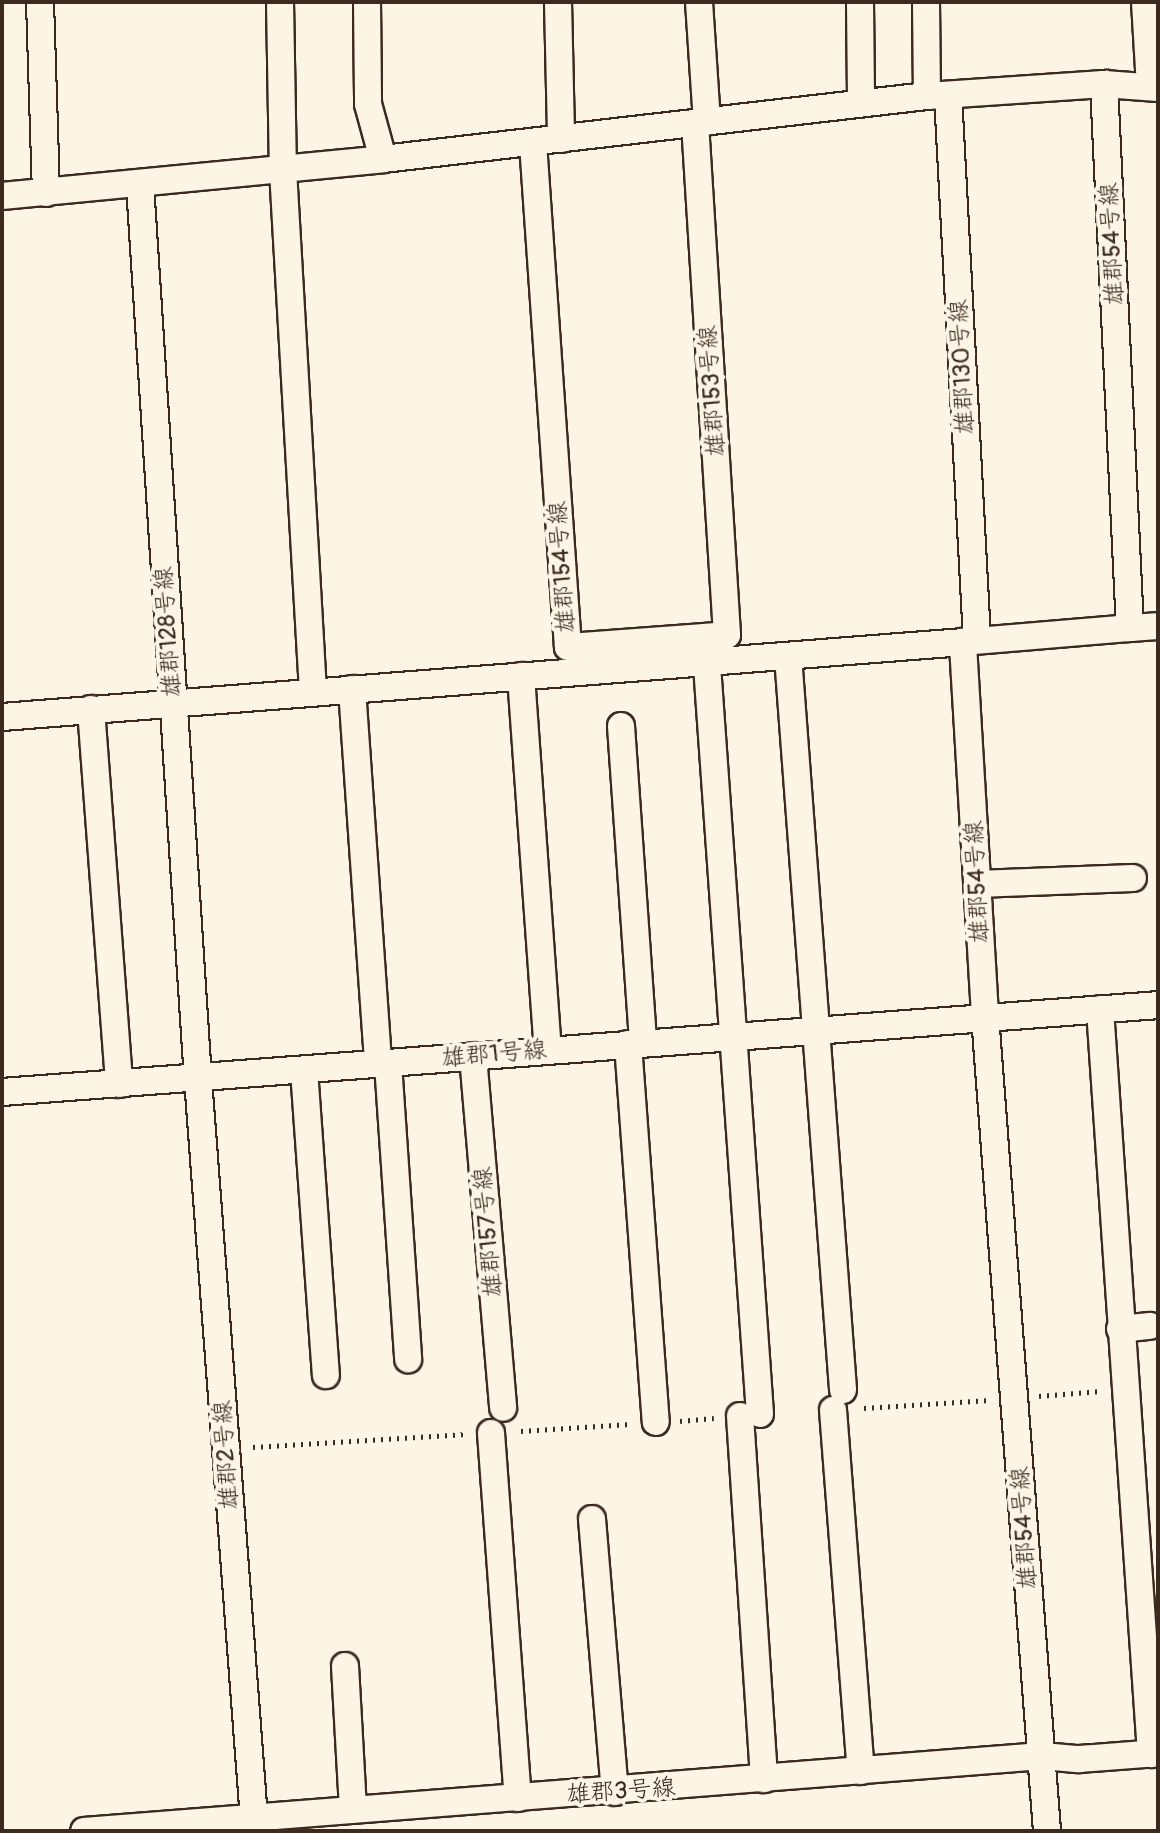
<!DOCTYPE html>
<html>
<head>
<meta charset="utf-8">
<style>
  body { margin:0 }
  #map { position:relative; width:1160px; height:1833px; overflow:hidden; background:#fcf5e5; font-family:Pangolin,"Klee One",sans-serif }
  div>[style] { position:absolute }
  .path>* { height:5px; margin-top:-2.5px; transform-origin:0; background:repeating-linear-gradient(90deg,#3b2a1e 0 2px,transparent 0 8px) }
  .roads { filter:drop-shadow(2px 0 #3b2a1e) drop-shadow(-2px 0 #3b2a1e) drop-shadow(0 2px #3b2a1e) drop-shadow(0 -2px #3b2a1e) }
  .street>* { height:26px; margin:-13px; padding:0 13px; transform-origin:13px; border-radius:13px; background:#fcf5e5 }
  span { translate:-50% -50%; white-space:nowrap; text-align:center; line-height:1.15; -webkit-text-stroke:8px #fcf5e5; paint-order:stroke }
  .street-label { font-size:24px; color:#3b2a1e }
  .frame { position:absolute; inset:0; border:4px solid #3b2a1e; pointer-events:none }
</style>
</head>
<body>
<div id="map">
  <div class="path">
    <i style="left:1039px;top:1396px;width:62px;rotate:-4.6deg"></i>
    <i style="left:864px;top:1408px;width:126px;rotate:-3.6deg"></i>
    <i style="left:680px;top:1421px;width:34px;rotate:-5deg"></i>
    <i style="left:521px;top:1431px;width:109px;rotate:-3.7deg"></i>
    <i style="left:253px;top:1447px;width:214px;rotate:-3.5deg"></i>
  </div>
  <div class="roads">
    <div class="street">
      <i style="left:40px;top:2px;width:191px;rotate:88.2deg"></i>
      <i style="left:280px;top:2px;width:168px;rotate:89deg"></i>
      <i style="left:283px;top:170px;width:523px;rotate:86.71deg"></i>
      <i style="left:367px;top:2px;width:102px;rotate:89.4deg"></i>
      <i style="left:368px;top:104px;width:57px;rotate:74.7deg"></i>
      <i style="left:558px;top:2px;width:137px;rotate:88.7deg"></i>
      <i style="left:699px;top:2px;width:120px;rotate:86.2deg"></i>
      <i style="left:860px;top:2px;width:101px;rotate:89.4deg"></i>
      <i style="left:926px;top:2px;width:94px;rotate:89.4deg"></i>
      <i style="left:1145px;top:2px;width:84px;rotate:86.6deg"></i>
      <i style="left:948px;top:95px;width:545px;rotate:86.95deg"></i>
      <i style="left:695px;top:123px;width:513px;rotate:86.42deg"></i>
      <i style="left:727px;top:635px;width:22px;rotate:175deg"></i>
      <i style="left:533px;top:143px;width:505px;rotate:86.03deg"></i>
      <i style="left:568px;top:647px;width:137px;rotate:-4.2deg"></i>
      <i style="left:705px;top:637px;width:779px;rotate:85.95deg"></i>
      <i style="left:140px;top:185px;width:896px;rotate:86.29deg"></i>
      <i style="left:198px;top:1079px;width:754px;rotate:85.67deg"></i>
      <i style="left:2px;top:196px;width:383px;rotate:-5.5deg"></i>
      <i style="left:383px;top:159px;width:548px;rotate:-6.61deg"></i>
      <i style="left:927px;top:96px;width:177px;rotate:-3.9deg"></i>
      <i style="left:1104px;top:84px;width:54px;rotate:4.2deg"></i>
      <i style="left:1130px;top:628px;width:28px;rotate:-4deg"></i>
      <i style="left:788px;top:656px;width:736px;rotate:85.71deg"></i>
      <i style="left:521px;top:676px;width:375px;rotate:85.9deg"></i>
      <i style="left:352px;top:689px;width:376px;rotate:86deg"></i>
      <i style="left:91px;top:709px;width:376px;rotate:85.7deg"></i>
      <i style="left:2px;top:717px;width:964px;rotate:-4.46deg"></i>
      <i style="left:621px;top:726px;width:317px;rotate:86deg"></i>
      <i style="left:977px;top:884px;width:156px;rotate:-2.2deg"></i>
      <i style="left:1100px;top:1009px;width:747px;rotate:86.08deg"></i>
      <i style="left:628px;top:1044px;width:379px;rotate:85.8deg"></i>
      <i style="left:473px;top:1056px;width:353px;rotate:85.1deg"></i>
      <i style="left:388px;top:1063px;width:297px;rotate:86.1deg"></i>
      <i style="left:304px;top:1070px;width:306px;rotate:85.9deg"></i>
      <i style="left:2px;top:1092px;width:1159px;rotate:-4.3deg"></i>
      <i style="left:1120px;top:1329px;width:30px;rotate:-6deg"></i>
      <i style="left:833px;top:1410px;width:362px;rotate:85.6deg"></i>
      <i style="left:740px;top:1416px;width:364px;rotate:86.2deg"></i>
      <i style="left:491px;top:1433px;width:366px;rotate:85.8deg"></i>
      <i style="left:592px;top:1519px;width:274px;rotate:85.2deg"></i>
      <i style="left:345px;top:1666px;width:143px;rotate:86.8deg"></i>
      <i style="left:84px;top:1831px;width:961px;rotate:-4.48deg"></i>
      <i style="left:1042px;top:1756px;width:37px;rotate:5deg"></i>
      <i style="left:1079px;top:1759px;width:79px;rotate:-4.3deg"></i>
      <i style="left:1047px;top:1831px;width:818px;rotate:-94.35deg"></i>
      <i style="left:985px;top:1015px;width:374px;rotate:-93.4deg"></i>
      <i style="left:963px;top:642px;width:168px;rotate:-4.8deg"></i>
      <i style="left:1130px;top:628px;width:545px;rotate:-92.74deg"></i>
    </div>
  </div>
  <div class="street-label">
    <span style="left:1112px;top:244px;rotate:-93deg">雄郡54号線</span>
    <span style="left:962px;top:367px;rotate:-93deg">雄郡130号線</span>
    <span style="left:712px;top:391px;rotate:-94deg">雄郡153号線</span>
    <span style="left:562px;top:567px;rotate:-94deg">雄郡154号線</span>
    <span style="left:168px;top:632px;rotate:-94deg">雄郡128号線</span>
    <span style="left:977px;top:882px;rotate:-93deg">雄郡54号線</span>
    <span style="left:494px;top:1054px;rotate:-5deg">雄郡1号線</span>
    <span style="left:488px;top:1232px;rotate:-95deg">雄郡157号線</span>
    <span style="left:226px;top:1455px;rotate:-94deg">雄郡2号線</span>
    <span style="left:1024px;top:1528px;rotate:-94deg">雄郡54号線</span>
    <span style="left:621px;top:1791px;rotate:-4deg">雄郡3号線</span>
  </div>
  <div class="frame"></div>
</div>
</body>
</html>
